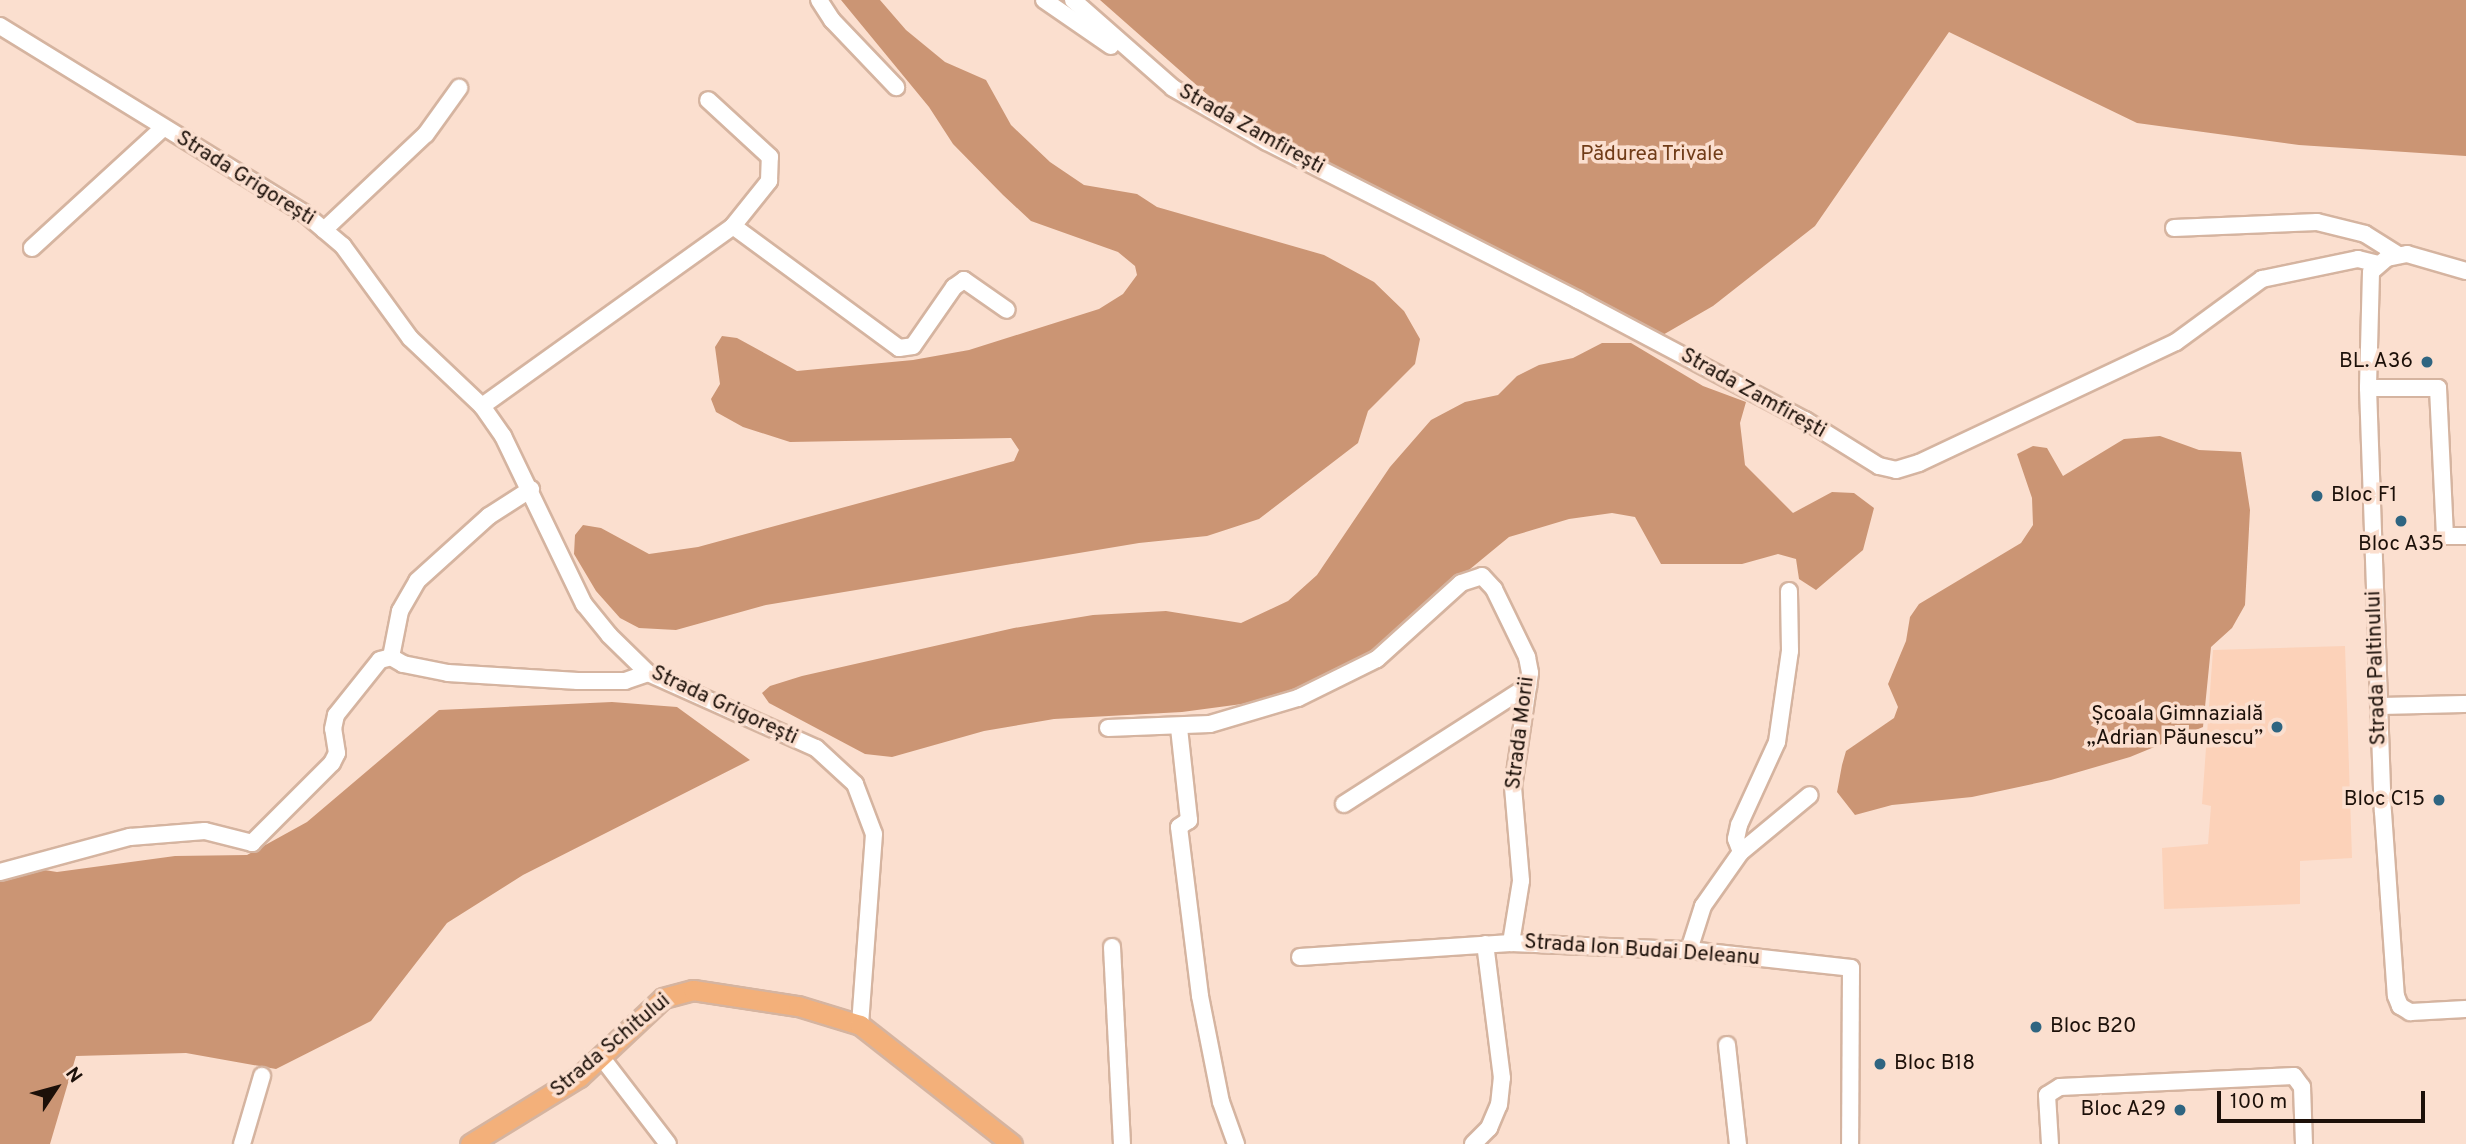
<!DOCTYPE html>
<html>
<head>
<meta charset="utf-8">
<style>
  body { margin:0 }
  #map { position:relative; width:2466px; height:1144px; overflow:hidden; background:#fbdfcf; font-family:Overpass,sans-serif }
  div>[style] { position:absolute }
  .built>* { inset:0; background:#fcd2b9 }
  .forest>* { inset:0; background:#cb9574 }
  .roads { filter:drop-shadow(2px 0 #d5b4a0) drop-shadow(-2px 0 #d5b4a0) drop-shadow(0 2px #d5b4a0) drop-shadow(0 -2px #d5b4a0) }
  .minor>* { height:16px; margin:-8px; padding:0 8px; transform-origin:8px; border-radius:8px; background:#fff }
  .major>* { height:19px; margin:-9.5px; padding:0 9.5px; transform-origin:9.5px; border-radius:9.5px; background:#f3b07a }
  .dots>* { width:19px; height:19px; translate:-50% -50%; box-sizing:border-box; border:4px solid #fbdfcf; border-radius:50% }
  span { translate:-50% -50%; white-space:nowrap; text-align:center; line-height:1.15; -webkit-text-stroke:7px #fbdfcf; paint-order:stroke }
  .street-label { font-size:21px; color:#1c1009 }
  .park-label { font-size:21px; color:#703c18 }
  .poi-label { font-size:21px; color:#1c1009 }
  .right { translate:-100% -50%; text-align:right }
  .left { translate:0 -50%; text-align:left }
  .north { position:absolute; left:21px; top:1053px; width:70px; height:70px; -webkit-text-stroke:5px #fbdfcf; paint-order:stroke; rotate:54deg; font-size:19px; font-weight:700; line-height:28px; text-align:center; color:#1c1009 }
  .north::after { content:''; display:block; margin:auto; width:24px; height:32px; background:#1c1009; clip-path:polygon(50% 0,100% 100%,50% 72%,0 100%) }
  .scale { position:absolute; left:2217px; top:1091px; width:208px; height:32px; box-sizing:border-box; border:4px solid #1c1009; border-top:0; padding-left:9px; font-size:21px; line-height:24px; white-space:nowrap; color:#1c1009; -webkit-text-stroke:5px #fbdfcf; paint-order:stroke }
</style>
</head>
<body>
<div id="map">
  <div class="built">
    <i style="clip-path:polygon(2345px 646px,2352px 858px,2300px 861px,2300px 904px,2164px 909px,2162px 848px,2208px 844px,2211px 806px,2202px 804px,2213px 650px)"></i>
  </div>
  <div class="forest">
    <i style="clip-path:polygon(841px 0,880px 0,906px 30px,945px 62px,986px 80px,1011px 125px,1050px 162px,1084px 185px,1137px 194px,1157px 207px,1324px 255px,1374px 282px,1404px 311px,1420px 339px,1415px 364px,1368px 411px,1358px 443px,1259px 519px,1207px 536px,1139px 543px,766px 605px,676px 630px,639px 628px,620px 618px,596px 591px,574px 554px,575px 535px,583px 525px,601px 528px,649px 554px,698px 547px,1014px 461px,1019px 450px,1011px 438px,790px 442px,743px 427px,716px 412px,711px 399px,720px 384px,715px 347px,722px 336px,737px 338px,797px 371px,913px 360px,969px 350px,1099px 309px,1123px 294px,1137px 275px,1135px 266px,1118px 252px,1031px 221px,1003px 195px,953px 144px,929px 107px)"></i>
    <i style="clip-path:polygon(1100px 0,2466px 0,2466px 156px,2299px 145px,2137px 123px,1949px 32px,1815px 226px,1713px 306px,1661px 336px,1219px 105px)"></i>
    <i style="clip-path:polygon(1602px 343px,1631px 343px,1703px 386px,1746px 402px,1740px 423px,1745px 465px,1793px 513px,1832px 492px,1854px 493px,1874px 508px,1863px 550px,1816px 590px,1799px 579px,1796px 559px,1778px 554px,1742px 564px,1661px 564px,1635px 517px,1612px 513px,1569px 519px,1509px 537px,1351px 667px,1302px 688px,1257px 702px,1182px 712px,1054px 719px,984px 731px,892px 757px,865px 754px,769px 703px,762px 693px,770px 686px,802px 676px,1014px 628px,1093px 615px,1166px 611px,1241px 623px,1288px 601px,1317px 575px,1390px 467px,1431px 420px,1465px 402px,1498px 395px,1517px 376px,1539px 365px,1573px 358px)"></i>
    <i style="clip-path:polygon(2160px 436px,2199px 450px,2241px 452px,2250px 510px,2245px 605px,2232px 628px,2211px 647px,2203px 727px,2130px 757px,2051px 780px,1972px 797px,1892px 805px,1855px 815px,1837px 792px,1842px 765px,1846px 751px,1894px 718px,1898px 707px,1888px 684px,1906px 641px,1910px 617px,1919px 604px,2021px 543px,2033px 525px,2032px 498px,2017px 454px,2033px 446px,2047px 448px,2063px 476px,2124px 439px)"></i>
    <i style="clip-path:polygon(612px 702px,677px 707px,750px 760px,523px 875px,447px 923px,371px 1021px,276px 1069px,186px 1053px,76px 1056px,50px 1144px,0 1144px,0 863px,57px 872px,175px 856px,247px 855px,307px 822px,439px 710px)"></i>
  </div>
  <div class="roads">
    <div class="minor">
      <i style="left:819px;top:0;width:24px;rotate:57deg"></i>
      <i style="left:832px;top:20px;width:93px;rotate:46.3deg"></i>
      <i style="left:1044px;top:0;width:81px;rotate:34.5deg"></i>
      <i style="left:1073px;top:0;width:133px;rotate:41.3deg"></i>
      <i style="left:1173px;top:88px;width:108px;rotate:29.9deg"></i>
      <i style="left:1267px;top:142px;width:349px;rotate:26.9deg"></i>
      <i style="left:1578px;top:300px;width:257px;rotate:27.9deg"></i>
      <i style="left:1805px;top:420px;width:87px;rotate:31.9deg"></i>
      <i style="left:1879px;top:466px;width:17px;rotate:13deg"></i>
      <i style="left:1896px;top:470px;width:24px;rotate:-17deg"></i>
      <i style="left:1919px;top:463px;width:284px;rotate:-25.2deg"></i>
      <i style="left:2176px;top:342px;width:107px;rotate:-36.2deg"></i>
      <i style="left:2262px;top:279px;width:98px;rotate:-11.8deg"></i>
      <i style="left:2358px;top:259px;width:21px;rotate:14deg"></i>
      <i style="left:0;top:26px;width:357px;rotate:31.6deg"></i>
      <i style="left:304px;top:213px;width:51px;rotate:40.2deg"></i>
      <i style="left:343px;top:246px;width:114px;rotate:53.9deg"></i>
      <i style="left:410px;top:338px;width:99px;rotate:43.4deg"></i>
      <i style="left:482px;top:406px;width:37px;rotate:55deg"></i>
      <i style="left:503px;top:436px;width:187px;rotate:64.3deg"></i>
      <i style="left:584px;top:604px;width:40px;rotate:51deg"></i>
      <i style="left:609px;top:635px;width:54px;rotate:44.3deg"></i>
      <i style="left:648px;top:673px;width:184px;rotate:24.1deg"></i>
      <i style="left:816px;top:748px;width:53px;rotate:42.7deg"></i>
      <i style="left:855px;top:784px;width:53px;rotate:69.2deg"></i>
      <i style="left:874px;top:834px;width:192px;rotate:94.2deg"></i>
      <i style="left:733px;top:226px;width:206px;rotate:36.3deg"></i>
      <i style="left:899px;top:348px;width:14px;rotate:-8deg"></i>
      <i style="left:913px;top:346px;width:72px;rotate:-55.2deg"></i>
      <i style="left:954px;top:287px;width:12px;rotate:-35deg"></i>
      <i style="left:964px;top:280px;width:52px;rotate:34.9deg"></i>
      <i style="left:2174px;top:228px;width:143px;rotate:-2.4deg"></i>
      <i style="left:2317px;top:222px;width:49px;rotate:14deg"></i>
      <i style="left:2365px;top:234px;width:39px;rotate:32deg"></i>
      <i style="left:324px;top:230px;width:140px;rotate:-43.3deg"></i>
      <i style="left:426px;top:134px;width:57px;rotate:-54.3deg"></i>
      <i style="left:32px;top:248px;width:178px;rotate:-42.5deg"></i>
      <i style="left:2466px;top:271px;width:61px;rotate:-163.9deg"></i>
      <i style="left:2407px;top:254px;width:20px;rotate:169deg"></i>
      <i style="left:2387px;top:258px;width:21px;rotate:139deg"></i>
      <i style="left:2371px;top:272px;width:116px;rotate:91.5deg"></i>
      <i style="left:2368px;top:388px;width:424px;rotate:88deg"></i>
      <i style="left:2383px;top:812px;width:184px;rotate:86deg"></i>
      <i style="left:2396px;top:996px;width:11px;rotate:68deg"></i>
      <i style="left:2400px;top:1006px;width:12px;rotate:31deg"></i>
      <i style="left:2410px;top:1012px;width:56px;rotate:-3.1deg"></i>
      <i style="left:2368px;top:388px;width:70px"></i>
      <i style="left:2438px;top:388px;width:148px;rotate:87.3deg"></i>
      <i style="left:2445px;top:536px;width:21px"></i>
      <i style="left:482px;top:406px;width:309px;rotate:-35.6deg"></i>
      <i style="left:733px;top:226px;width:58px;rotate:-51.3deg"></i>
      <i style="left:769px;top:181px;width:24px;rotate:-88deg"></i>
      <i style="left:770px;top:157px;width:84px;rotate:-137.4deg"></i>
      <i style="left:391px;top:657px;width:47px;rotate:-78.9deg"></i>
      <i style="left:400px;top:611px;width:34px;rotate:-60deg"></i>
      <i style="left:417px;top:581px;width:97px;rotate:-42.1deg"></i>
      <i style="left:489px;top:516px;width:50px;rotate:-32.7deg"></i>
      <i style="left:2379px;top:706px;width:87px;rotate:-1.3deg"></i>
      <i style="left:1108px;top:728px;width:102px;rotate:-2.2deg"></i>
      <i style="left:1210px;top:724px;width:92px;rotate:-16.5deg"></i>
      <i style="left:1298px;top:698px;width:88px;rotate:-26.3deg"></i>
      <i style="left:1377px;top:659px;width:113px;rotate:-42.1deg"></i>
      <i style="left:1461px;top:583px;width:22px;rotate:-18deg"></i>
      <i style="left:1482px;top:576px;width:18px;rotate:47deg"></i>
      <i style="left:1494px;top:589px;width:76px;rotate:64.1deg"></i>
      <i style="left:1527px;top:657px;width:16px;rotate:79deg"></i>
      <i style="left:1530px;top:673px;width:115px;rotate:98.5deg"></i>
      <i style="left:1513px;top:787px;width:94px;rotate:85.1deg"></i>
      <i style="left:1521px;top:881px;width:63px;rotate:99.2deg"></i>
      <i style="left:1179px;top:728px;width:93px;rotate:83.8deg"></i>
      <i style="left:1189px;top:820px;width:12px;rotate:145deg"></i>
      <i style="left:1179px;top:827px;width:170px;rotate:82.9deg"></i>
      <i style="left:1200px;top:996px;width:108px;rotate:78.8deg"></i>
      <i style="left:1221px;top:1102px;width:45px;rotate:70.3deg"></i>
      <i style="left:1344px;top:804px;width:219px;rotate:-32.7deg"></i>
      <i style="left:1741px;top:852px;width:14px;rotate:-111deg"></i>
      <i style="left:1736px;top:839px;width:14px;rotate:-78deg"></i>
      <i style="left:1739px;top:825px;width:91px;rotate:-65.4deg"></i>
      <i style="left:1777px;top:742px;width:92px;rotate:-81.9deg"></i>
      <i style="left:1790px;top:651px;width:60px;rotate:-91deg"></i>
      <i style="left:0;top:872px;width:135px;rotate:-15.1deg"></i>
      <i style="left:130px;top:837px;width:75px;rotate:-4.6deg"></i>
      <i style="left:205px;top:831px;width:49px;rotate:14.3deg"></i>
      <i style="left:252px;top:843px;width:113px;rotate:-45deg"></i>
      <i style="left:332px;top:763px;width:11px;rotate:-63deg"></i>
      <i style="left:337px;top:753px;width:24px;rotate:-99deg"></i>
      <i style="left:333px;top:729px;width:14px;rotate:-78deg"></i>
      <i style="left:336px;top:715px;width:70px;rotate:-51.3deg"></i>
      <i style="left:380px;top:660px;width:11px;rotate:-15deg"></i>
      <i style="left:391px;top:657px;width:14px;rotate:30deg"></i>
      <i style="left:403px;top:664px;width:46px;rotate:11.3deg"></i>
      <i style="left:448px;top:673px;width:130px;rotate:3.5deg"></i>
      <i style="left:578px;top:681px;width:47px"></i>
      <i style="left:625px;top:681px;width:24px;rotate:-19deg"></i>
      <i style="left:1112px;top:947px;width:197px;rotate:87.1deg"></i>
      <i style="left:1689px;top:950px;width:46px;rotate:-72.3deg"></i>
      <i style="left:1703px;top:906px;width:66px;rotate:-54.9deg"></i>
      <i style="left:1741px;top:852px;width:89px;rotate:-39.6deg"></i>
      <i style="left:1300px;top:957px;width:211px;rotate:-3.8deg"></i>
      <i style="left:1511px;top:943px;width:178px;rotate:2.3deg"></i>
      <i style="left:1689px;top:950px;width:163px;rotate:6.3deg"></i>
      <i style="left:1851px;top:968px;width:176px;rotate:90.3deg"></i>
      <i style="left:1727px;top:1045px;width:100px;rotate:83.7deg"></i>
      <i style="left:602px;top:1058px;width:108px;rotate:52.5deg"></i>
      <i style="left:242px;top:1144px;width:71px;rotate:-73.6deg"></i>
      <i style="left:1473px;top:1144px;width:23px;rotate:-45deg"></i>
      <i style="left:1489px;top:1128px;width:25px;rotate:-67deg"></i>
      <i style="left:1499px;top:1105px;width:27px;rotate:-84deg"></i>
      <i style="left:1502px;top:1078px;width:135px;rotate:-97.2deg"></i>
      <i style="left:2050px;top:1144px;width:49px;rotate:-93.5deg"></i>
      <i style="left:2047px;top:1095px;width:15px;rotate:-32deg"></i>
      <i style="left:2060px;top:1087px;width:234px;rotate:-2.7deg"></i>
      <i style="left:2294px;top:1076px;width:14px;rotate:54deg"></i>
      <i style="left:2302px;top:1087px;width:57px;rotate:88deg"></i>
    </div>
    <div class="major">
      <i style="left:470px;top:1144px;width:128px;rotate:-31.6deg"></i>
      <i style="left:579px;top:1077px;width:115px;rotate:-43.2deg"></i>
      <i style="left:663px;top:998px;width:31px;rotate:-15deg"></i>
      <i style="left:693px;top:990px;width:106px;rotate:8.7deg"></i>
      <i style="left:798px;top:1006px;width:65px;rotate:17deg"></i>
      <i style="left:860px;top:1025px;width:193px;rotate:38.1deg"></i>
    </div>
  </div>
  <div class="dots">
    <i style="left:2427px;top:362px;background:#2f6581"></i>
    <i style="left:2317px;top:496px;background:#2f6581"></i>
    <i style="left:2401px;top:521px;background:#2f6581"></i>
    <i style="left:2277px;top:727px;background:#2f6581"></i>
    <i style="left:2439px;top:800px;background:#2f6581"></i>
    <i style="left:2036px;top:1027px;background:#2f6581"></i>
    <i style="left:1880px;top:1064px;background:#2f6581"></i>
    <i style="left:2180px;top:1110px;background:#2f6581"></i>
  </div>
  <div class="street-label">
    <span style="left:1251px;top:130px;rotate:29deg">Strada Zamfirești</span>
    <span style="left:245px;top:179px;rotate:32deg">Strada Grigorești</span>
    <span style="left:1753px;top:394px;rotate:29deg">Strada Zamfirești</span>
    <span style="left:2377px;top:668px;rotate:-92deg">Strada Paltinului</span>
    <span style="left:724px;top:706px;rotate:25deg">Strada Grigorești</span>
    <span style="left:1521px;top:733px;rotate:-83deg">Strada Morii</span>
    <span style="left:1642px;top:951px;rotate:4deg">Strada Ion Budai Deleanu</span>
    <span style="left:611px;top:1046px;rotate:-40deg">Strada Schitului</span>
  </div>
  <div class="park-label">
    <span style="left:1652px;top:155px">Pădurea Trivale</span>
  </div>
  <div class="poi-label">
    <span class="right" style="left:2413px;top:362px">BL. A36</span>
    <span class="left" style="left:2331px;top:496px">Bloc F1</span>
    <span style="left:2401px;top:545px">Bloc A35</span>
    <span class="right" style="left:2263px;top:727px">Școala Gimnazială<br>„Adrian Păunescu”</span>
    <span class="right" style="left:2425px;top:800px">Bloc C15</span>
    <span class="left" style="left:2050px;top:1027px">Bloc B20</span>
    <span class="left" style="left:1894px;top:1064px">Bloc B18</span>
    <span class="right" style="left:2166px;top:1110px">Bloc A29</span>
  </div>
  <div class="north">N</div>
  <div class="scale">100 m</div>
</div>
</body>
</html>
